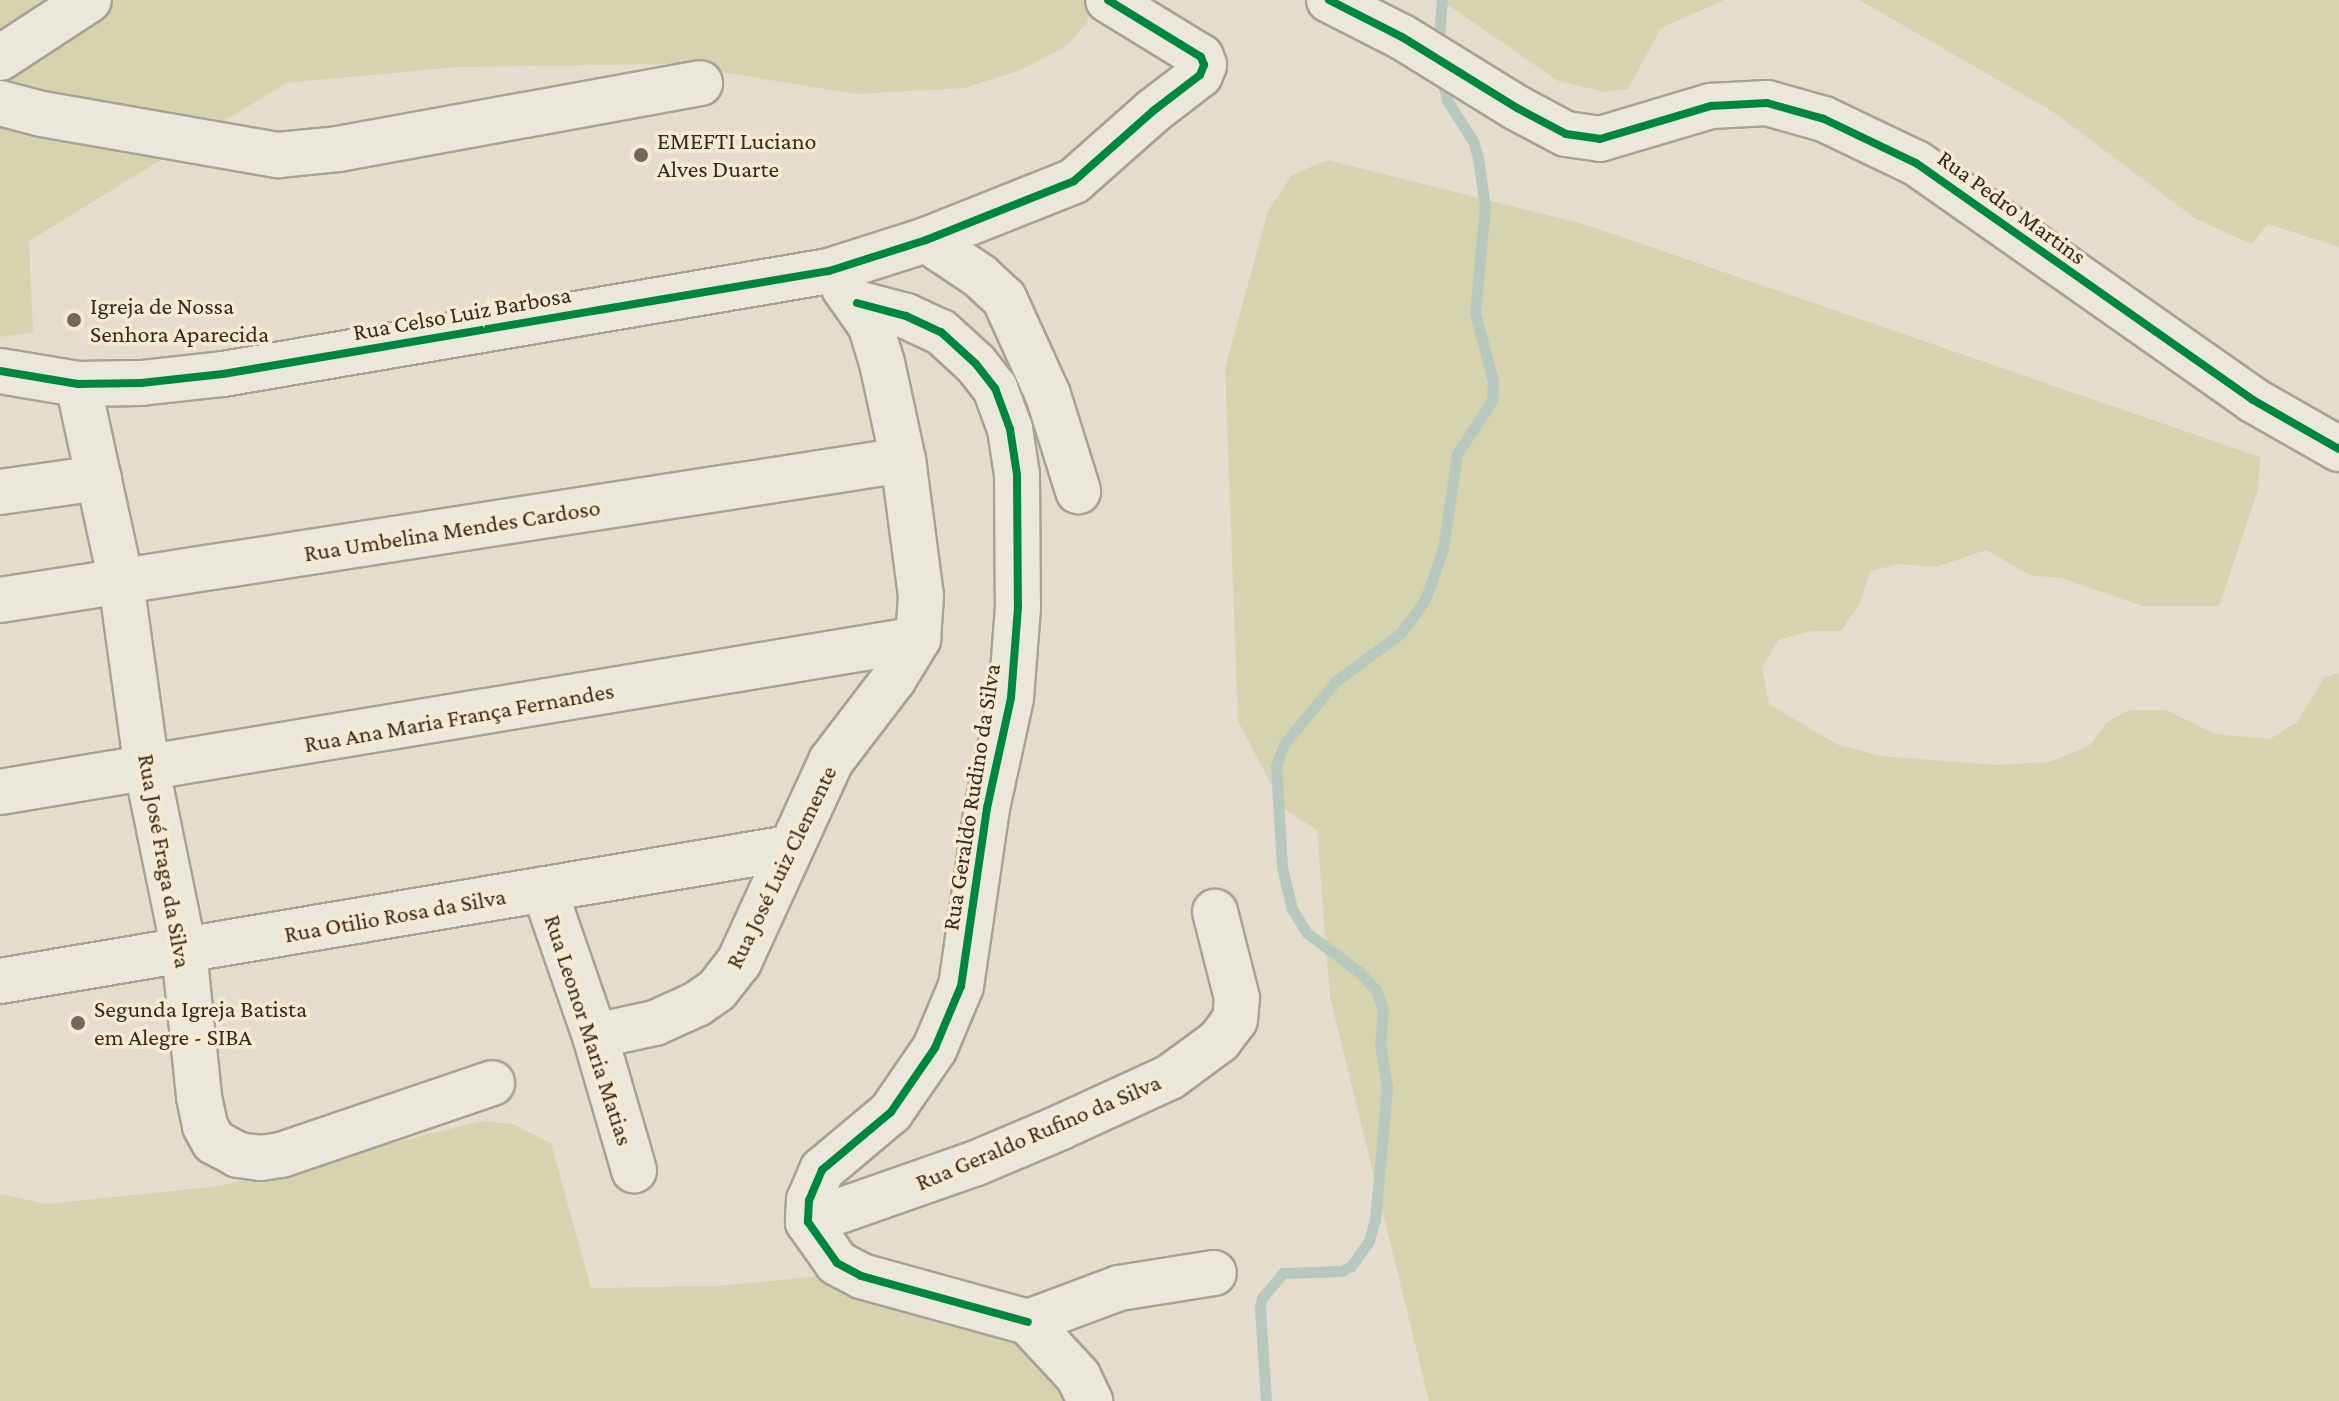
<!DOCTYPE html>
<html>
<head>
<meta charset="utf-8">
<style>
  body { margin:0 }
  #map { position:relative; width:2339px; height:1401px; overflow:hidden; background:#e4dccc; font-family:"Crimson Pro",serif }
  div>[style] { position:absolute }
  .green>* { inset:0; background:#d5d4ae }
  .stream>* { height:11px; margin:-5.5px; padding:0 5.5px; transform-origin:5.5px; border-radius:5.5px; background:#b7c9be }
  .roads { filter:drop-shadow(2px 0 #a9a195) drop-shadow(-2px 0 #a9a195) drop-shadow(0 2px #a9a195) drop-shadow(0 -2px #a9a195) }
  .minor>* { height:44px; margin:-22px; padding:0 22px; transform-origin:22px; border-radius:22px; background:#ece7dd }
  .cycleway>* { height:8px; margin:-4px; padding:0 4px; transform-origin:4px; border-radius:4px; background:#00873e }
  .dots>* { width:22px; height:22px; translate:-50% -50%; box-sizing:border-box; border:4px solid #f6ebd1; border-radius:50% }
  span { translate:-50% -50%; white-space:nowrap; text-align:center; line-height:1.15; -webkit-text-stroke:7px #f6ebd1; paint-order:stroke }
  .poi-label { font-size:24px; color:#38291d }
  .left { translate:0 -50%; text-align:left }
  .street-label { font-size:24px; color:#38291d }
</style>
</head>
<body>
<div id="map">
  <div class="green">
    <i style="clip-path:polygon(0 0,1091px 0,1087px 23px,1066px 46px,1021px 70px,964px 88px,856px 94px,672px 64px,457px 67px,286px 83px,29px 241px,33px 332px,0 337px)"></i>
    <i style="clip-path:polygon(1441px 0,1724px 0,1661px 28px,1628px 89px,1605px 92px,1558px 81px)"></i>
    <i style="clip-path:polygon(1859px 0,2339px 0,2339px 247px,2268px 224px,2252px 244px,2196px 219px,2052px 111px)"></i>
    <i style="clip-path:polygon(1327px 160px,1587px 225px,2260px 457px,2258px 490px,2219px 606px,2143px 606px,2061px 578px,2030px 575px,1986px 550px,1936px 567px,1900px 564px,1870px 571px,1860px 603px,1841px 631px,1812px 631px,1778px 640px,1762px 668px,1769px 704px,1838px 745px,1881px 756px,1995px 765px,2050px 762px,2090px 745px,2106px 723px,2129px 710px,2166px 710px,2215px 734px,2270px 739px,2297px 722px,2325px 677px,2339px 673px,2339px 1401px,1429px 1401px,1330px 997px,1317px 830px,1284px 809px,1238px 721px,1225px 368px,1268px 211px,1292px 175px)"></i>
    <i style="clip-path:polygon(482px 1121px,513px 1124px,551px 1143px,591px 1288px,717px 1286px,820px 1276px,969px 1316px,1045px 1362px,1084px 1401px,0 1401px,0 1194px,47px 1204px,220px 1186px)"></i>
  </div>
  <div class="stream">
    <i style="left:1438px;top:47px;width:47px;rotate:-85.1deg"></i>
    <i style="left:1266px;top:1401px;width:93px;rotate:-93.7deg"></i>
    <i style="left:1260px;top:1308px;width:10px;rotate:-79deg"></i>
    <i style="left:1262px;top:1298px;width:33px;rotate:-50deg"></i>
    <i style="left:1283px;top:1273px;width:59px;rotate:-1.9deg"></i>
    <i style="left:1342px;top:1271px;width:10px;rotate:-29deg"></i>
    <i style="left:1351px;top:1266px;width:29px;rotate:-54deg"></i>
    <i style="left:1368px;top:1243px;width:24px;rotate:-73deg"></i>
    <i style="left:1375px;top:1220px;width:134px;rotate:-84.8deg"></i>
    <i style="left:1387px;top:1087px;width:44px;rotate:-99.2deg"></i>
    <i style="left:1380px;top:1044px;width:34px;rotate:-85deg"></i>
    <i style="left:1383px;top:1010px;width:21px;rotate:-109deg"></i>
    <i style="left:1376px;top:990px;width:25px;rotate:-133deg"></i>
    <i style="left:1359px;top:972px;width:66px;rotate:-143deg"></i>
    <i style="left:1306px;top:932px;width:27px;rotate:-121deg"></i>
    <i style="left:1292px;top:909px;width:43px;rotate:-103.4deg"></i>
    <i style="left:1282px;top:867px;width:101px;rotate:-93.4deg"></i>
    <i style="left:1276px;top:766px;width:23px;rotate:-70deg"></i>
    <i style="left:1284px;top:744px;width:82px;rotate:-50.5deg"></i>
    <i style="left:1336px;top:681px;width:79px;rotate:-36.3deg"></i>
    <i style="left:1400px;top:634px;width:42px;rotate:-53.7deg"></i>
    <i style="left:1425px;top:600px;width:54px;rotate:-70.6deg"></i>
    <i style="left:1443px;top:549px;width:96px;rotate:-81.6deg"></i>
    <i style="left:1457px;top:454px;width:64px;rotate:-56.6deg"></i>
    <i style="left:1492px;top:401px;width:20px;rotate:-87deg"></i>
    <i style="left:1493px;top:381px;width:70px;rotate:-104.8deg"></i>
    <i style="left:1475px;top:313px;width:107px;rotate:-84.7deg"></i>
    <i style="left:1485px;top:206px;width:49px;rotate:-98.3deg"></i>
    <i style="left:1478px;top:158px;width:18px;rotate:-106deg"></i>
    <i style="left:1473px;top:141px;width:49px;rotate:-122.4deg"></i>
    <i style="left:1447px;top:100px;width:25px;rotate:-104deg"></i>
  </div>
  <div class="roads">
    <div class="minor">
      <i style="left:1329px;top:0;width:82px;rotate:26.9deg"></i>
      <i style="left:1402px;top:37px;width:135px;rotate:31.7deg"></i>
      <i style="left:1517px;top:108px;width:55px;rotate:28deg"></i>
      <i style="left:1566px;top:134px;width:34px;rotate:8deg"></i>
      <i style="left:1600px;top:139px;width:116px;rotate:-16.6deg"></i>
      <i style="left:1711px;top:106px;width:56px;rotate:-3.1deg"></i>
      <i style="left:1767px;top:103px;width:59px;rotate:15.7deg"></i>
      <i style="left:1824px;top:119px;width:102px;rotate:25.6deg"></i>
      <i style="left:1916px;top:163px;width:412px;rotate:35.1deg"></i>
      <i style="left:2253px;top:400px;width:99px;rotate:29.7deg"></i>
      <i style="left:0;top:58px;width:106px;rotate:-33.1deg"></i>
      <i style="left:0;top:103px;width:43px;rotate:14.7deg"></i>
      <i style="left:42px;top:114px;width:240px;rotate:9.9deg"></i>
      <i style="left:278px;top:155px;width:60px;rotate:-5.7deg"></i>
      <i style="left:338px;top:149px;width:368px;rotate:-10.3deg"></i>
      <i style="left:926px;top:240px;width:65px;rotate:33.7deg"></i>
      <i style="left:980px;top:276px;width:33px;rotate:43deg"></i>
      <i style="left:1004px;top:298px;width:107px;rotate:65.6deg"></i>
      <i style="left:1048px;top:395px;width:101px;rotate:72.6deg"></i>
      <i style="left:857px;top:303px;width:51px;rotate:14.9deg"></i>
      <i style="left:906px;top:316px;width:38px;rotate:25deg"></i>
      <i style="left:941px;top:332px;width:47px;rotate:42.4deg"></i>
      <i style="left:976px;top:364px;width:31px;rotate:52deg"></i>
      <i style="left:995px;top:388px;width:44px;rotate:69.9deg"></i>
      <i style="left:1010px;top:429px;width:47px;rotate:81.3deg"></i>
      <i style="left:1017px;top:475px;width:132px;rotate:89.6deg"></i>
      <i style="left:1018px;top:607px;width:91px;rotate:94.4deg"></i>
      <i style="left:1011px;top:698px;width:113px;rotate:102.3deg"></i>
      <i style="left:987px;top:808px;width:180px;rotate:98.3deg"></i>
      <i style="left:961px;top:986px;width:67px;rotate:112.8deg"></i>
      <i style="left:935px;top:1048px;width:78px;rotate:124.5deg"></i>
      <i style="left:891px;top:1112px;width:90px;rotate:140deg"></i>
      <i style="left:822px;top:1170px;width:33px;rotate:113deg"></i>
      <i style="left:809px;top:1200px;width:22px;rotate:93deg"></i>
      <i style="left:808px;top:1222px;width:50px;rotate:54.7deg"></i>
      <i style="left:837px;top:1263px;width:27px;rotate:28deg"></i>
      <i style="left:861px;top:1276px;width:173px;rotate:15.4deg"></i>
      <i style="left:0;top:371px;width:79px;rotate:9.5deg"></i>
      <i style="left:78px;top:384px;width:63px;rotate:-0.9deg"></i>
      <i style="left:141px;top:383px;width:82px;rotate:-6.3deg"></i>
      <i style="left:223px;top:374px;width:615px;rotate:-9.65deg"></i>
      <i style="left:829px;top:271px;width:102px;rotate:-17.7deg"></i>
      <i style="left:926px;top:240px;width:159px;rotate:-21.7deg"></i>
      <i style="left:1074px;top:181px;width:106px;rotate:-41.5deg"></i>
      <i style="left:1153px;top:111px;width:59px;rotate:-37.5deg"></i>
      <i style="left:1200px;top:75px;width:11px;rotate:-68deg"></i>
      <i style="left:1204px;top:65px;width:9px;rotate:-111deg"></i>
      <i style="left:1201px;top:57px;width:109px;rotate:-148.5deg"></i>
      <i style="left:78px;top:384px;width:203px;rotate:77.7deg"></i>
      <i style="left:121px;top:582px;width:190px;rotate:82.1deg"></i>
      <i style="left:147px;top:770px;width:185px;rotate:78.4deg"></i>
      <i style="left:184px;top:951px;width:147px;rotate:84.1deg"></i>
      <i style="left:199px;top:1097px;width:30px;rotate:78deg"></i>
      <i style="left:205px;top:1126px;width:18px;rotate:61deg"></i>
      <i style="left:214px;top:1142px;width:27px;rotate:28deg"></i>
      <i style="left:238px;top:1155px;width:23px;rotate:7deg"></i>
      <i style="left:261px;top:1158px;width:20px;rotate:-9deg"></i>
      <i style="left:281px;top:1155px;width:223px;rotate:-18.8deg"></i>
      <i style="left:0;top:492px;width:100px;rotate:-8deg"></i>
      <i style="left:0;top:600px;width:914px;rotate:-8.81deg"></i>
      <i style="left:0;top:792px;width:931px;rotate:-9.46deg"></i>
      <i style="left:544px;top:889px;width:156px;rotate:70.9deg"></i>
      <i style="left:595px;top:1036px;width:140px;rotate:73.8deg"></i>
      <i style="left:0;top:981px;width:800px;rotate:-9.57deg"></i>
      <i style="left:595px;top:1036px;width:61px;rotate:-12.2deg"></i>
      <i style="left:655px;top:1023px;width:46px;rotate:-24.3deg"></i>
      <i style="left:697px;top:1004px;width:24px;rotate:-35deg"></i>
      <i style="left:717px;top:990px;width:36px;rotate:-52deg"></i>
      <i style="left:739px;top:962px;width:221px;rotate:-65.4deg"></i>
      <i style="left:831px;top:761px;width:102px;rotate:-52.6deg"></i>
      <i style="left:893px;top:680px;width:48px;rotate:-58.6deg"></i>
      <i style="left:918px;top:639px;width:43px;rotate:-86deg"></i>
      <i style="left:921px;top:596px;width:137px;rotate:-97.5deg"></i>
      <i style="left:903px;top:460px;width:99px;rotate:-102.2deg"></i>
      <i style="left:882px;top:363px;width:39px;rotate:-107deg"></i>
      <i style="left:871px;top:326px;width:47px;rotate:-125.4deg"></i>
      <i style="left:808px;top:1222px;width:176px;rotate:-19.3deg"></i>
      <i style="left:974px;top:1164px;width:95px;rotate:-23deg"></i>
      <i style="left:1061px;top:1127px;width:120px;rotate:-24.6deg"></i>
      <i style="left:1170px;top:1077px;width:61px;rotate:-36.3deg"></i>
      <i style="left:1219px;top:1041px;width:26px;rotate:-53deg"></i>
      <i style="left:1235px;top:1020px;width:22px;rotate:-85deg"></i>
      <i style="left:1237px;top:998px;width:89px;rotate:-104.3deg"></i>
      <i style="left:1028px;top:1322px;width:97px;rotate:-20.5deg"></i>
      <i style="left:1119px;top:1288px;width:96px;rotate:-9deg"></i>
      <i style="left:1028px;top:1322px;width:74px;rotate:47.2deg"></i>
      <i style="left:1078px;top:1376px;width:28px;rotate:64deg"></i>
    </div>
  </div>
  <div class="cycleway">
    <i style="left:1329px;top:0;width:82px;rotate:26.9deg"></i>
    <i style="left:1402px;top:37px;width:135px;rotate:31.7deg"></i>
    <i style="left:1517px;top:108px;width:55px;rotate:28deg"></i>
    <i style="left:1566px;top:134px;width:34px;rotate:8deg"></i>
    <i style="left:1600px;top:139px;width:116px;rotate:-16.6deg"></i>
    <i style="left:1711px;top:106px;width:56px;rotate:-3.1deg"></i>
    <i style="left:1767px;top:103px;width:59px;rotate:15.7deg"></i>
    <i style="left:1824px;top:119px;width:102px;rotate:25.6deg"></i>
    <i style="left:1916px;top:163px;width:412px;rotate:35.1deg"></i>
    <i style="left:2253px;top:400px;width:99px;rotate:29.7deg"></i>
    <i style="left:857px;top:303px;width:51px;rotate:14.9deg"></i>
    <i style="left:906px;top:316px;width:38px;rotate:25deg"></i>
    <i style="left:941px;top:332px;width:47px;rotate:42.4deg"></i>
    <i style="left:976px;top:364px;width:31px;rotate:52deg"></i>
    <i style="left:995px;top:388px;width:44px;rotate:69.9deg"></i>
    <i style="left:1010px;top:429px;width:47px;rotate:81.3deg"></i>
    <i style="left:1017px;top:475px;width:132px;rotate:89.6deg"></i>
    <i style="left:1018px;top:607px;width:91px;rotate:94.4deg"></i>
    <i style="left:1011px;top:698px;width:113px;rotate:102.3deg"></i>
    <i style="left:987px;top:808px;width:180px;rotate:98.3deg"></i>
    <i style="left:961px;top:986px;width:67px;rotate:112.8deg"></i>
    <i style="left:935px;top:1048px;width:78px;rotate:124.5deg"></i>
    <i style="left:891px;top:1112px;width:90px;rotate:140deg"></i>
    <i style="left:822px;top:1170px;width:33px;rotate:113deg"></i>
    <i style="left:809px;top:1200px;width:22px;rotate:93deg"></i>
    <i style="left:808px;top:1222px;width:50px;rotate:54.7deg"></i>
    <i style="left:837px;top:1263px;width:27px;rotate:28deg"></i>
    <i style="left:861px;top:1276px;width:173px;rotate:15.4deg"></i>
    <i style="left:0;top:371px;width:79px;rotate:9.5deg"></i>
    <i style="left:78px;top:384px;width:63px;rotate:-0.9deg"></i>
    <i style="left:141px;top:383px;width:82px;rotate:-6.3deg"></i>
    <i style="left:223px;top:374px;width:615px;rotate:-9.65deg"></i>
    <i style="left:829px;top:271px;width:102px;rotate:-17.7deg"></i>
    <i style="left:926px;top:240px;width:159px;rotate:-21.7deg"></i>
    <i style="left:1074px;top:181px;width:106px;rotate:-41.5deg"></i>
    <i style="left:1153px;top:111px;width:59px;rotate:-37.5deg"></i>
    <i style="left:1200px;top:75px;width:11px;rotate:-68deg"></i>
    <i style="left:1204px;top:65px;width:9px;rotate:-111deg"></i>
    <i style="left:1201px;top:57px;width:109px;rotate:-148.5deg"></i>
  </div>
  <div class="dots">
    <i style="left:641px;top:155px;background:#74685a"></i>
    <i style="left:74px;top:320px;background:#74685a"></i>
    <i style="left:78px;top:1023px;background:#74685a"></i>
  </div>
  <div class="poi-label">
    <span class="left" style="left:657px;top:155px">EMEFTI Luciano<br>Alves Duarte</span>
    <span class="left" style="left:90px;top:320px">Igreja de Nossa<br>Senhora Aparecida</span>
    <span class="left" style="left:94px;top:1023px">Segunda Igreja Batista<br>em Alegre - SIBA</span>
  </div>
  <div class="street-label">
    <span style="left:2012px;top:207px;rotate:36deg">Rua Pedro Martins</span>
    <span style="left:462px;top:313px;rotate:-10deg">Rua Celso Luiz Barbosa</span>
    <span style="left:452px;top:530px;rotate:-9deg">Rua Umbelina Mendes Cardoso</span>
    <span style="left:459px;top:717px;rotate:-10deg">Rua Ana Maria França Fernandes</span>
    <span style="left:971px;top:797px;rotate:-81deg">Rua Geraldo Rudino da Silva</span>
    <span style="left:165px;top:861px;rotate:80deg">Rua José Fraga da Silva</span>
    <span style="left:781px;top:867px;rotate:-64deg">Rua José Luiz Clemente</span>
    <span style="left:395px;top:915px;rotate:-10deg">Rua Otilio Rosa da Silva</span>
    <span style="left:589px;top:1030px;rotate:72deg">Rua Leonor Maria Matias</span>
    <span style="left:1038px;top:1132px;rotate:-23deg">Rua Geraldo Rufino da Silva</span>
  </div>
</div>
</body>
</html>
